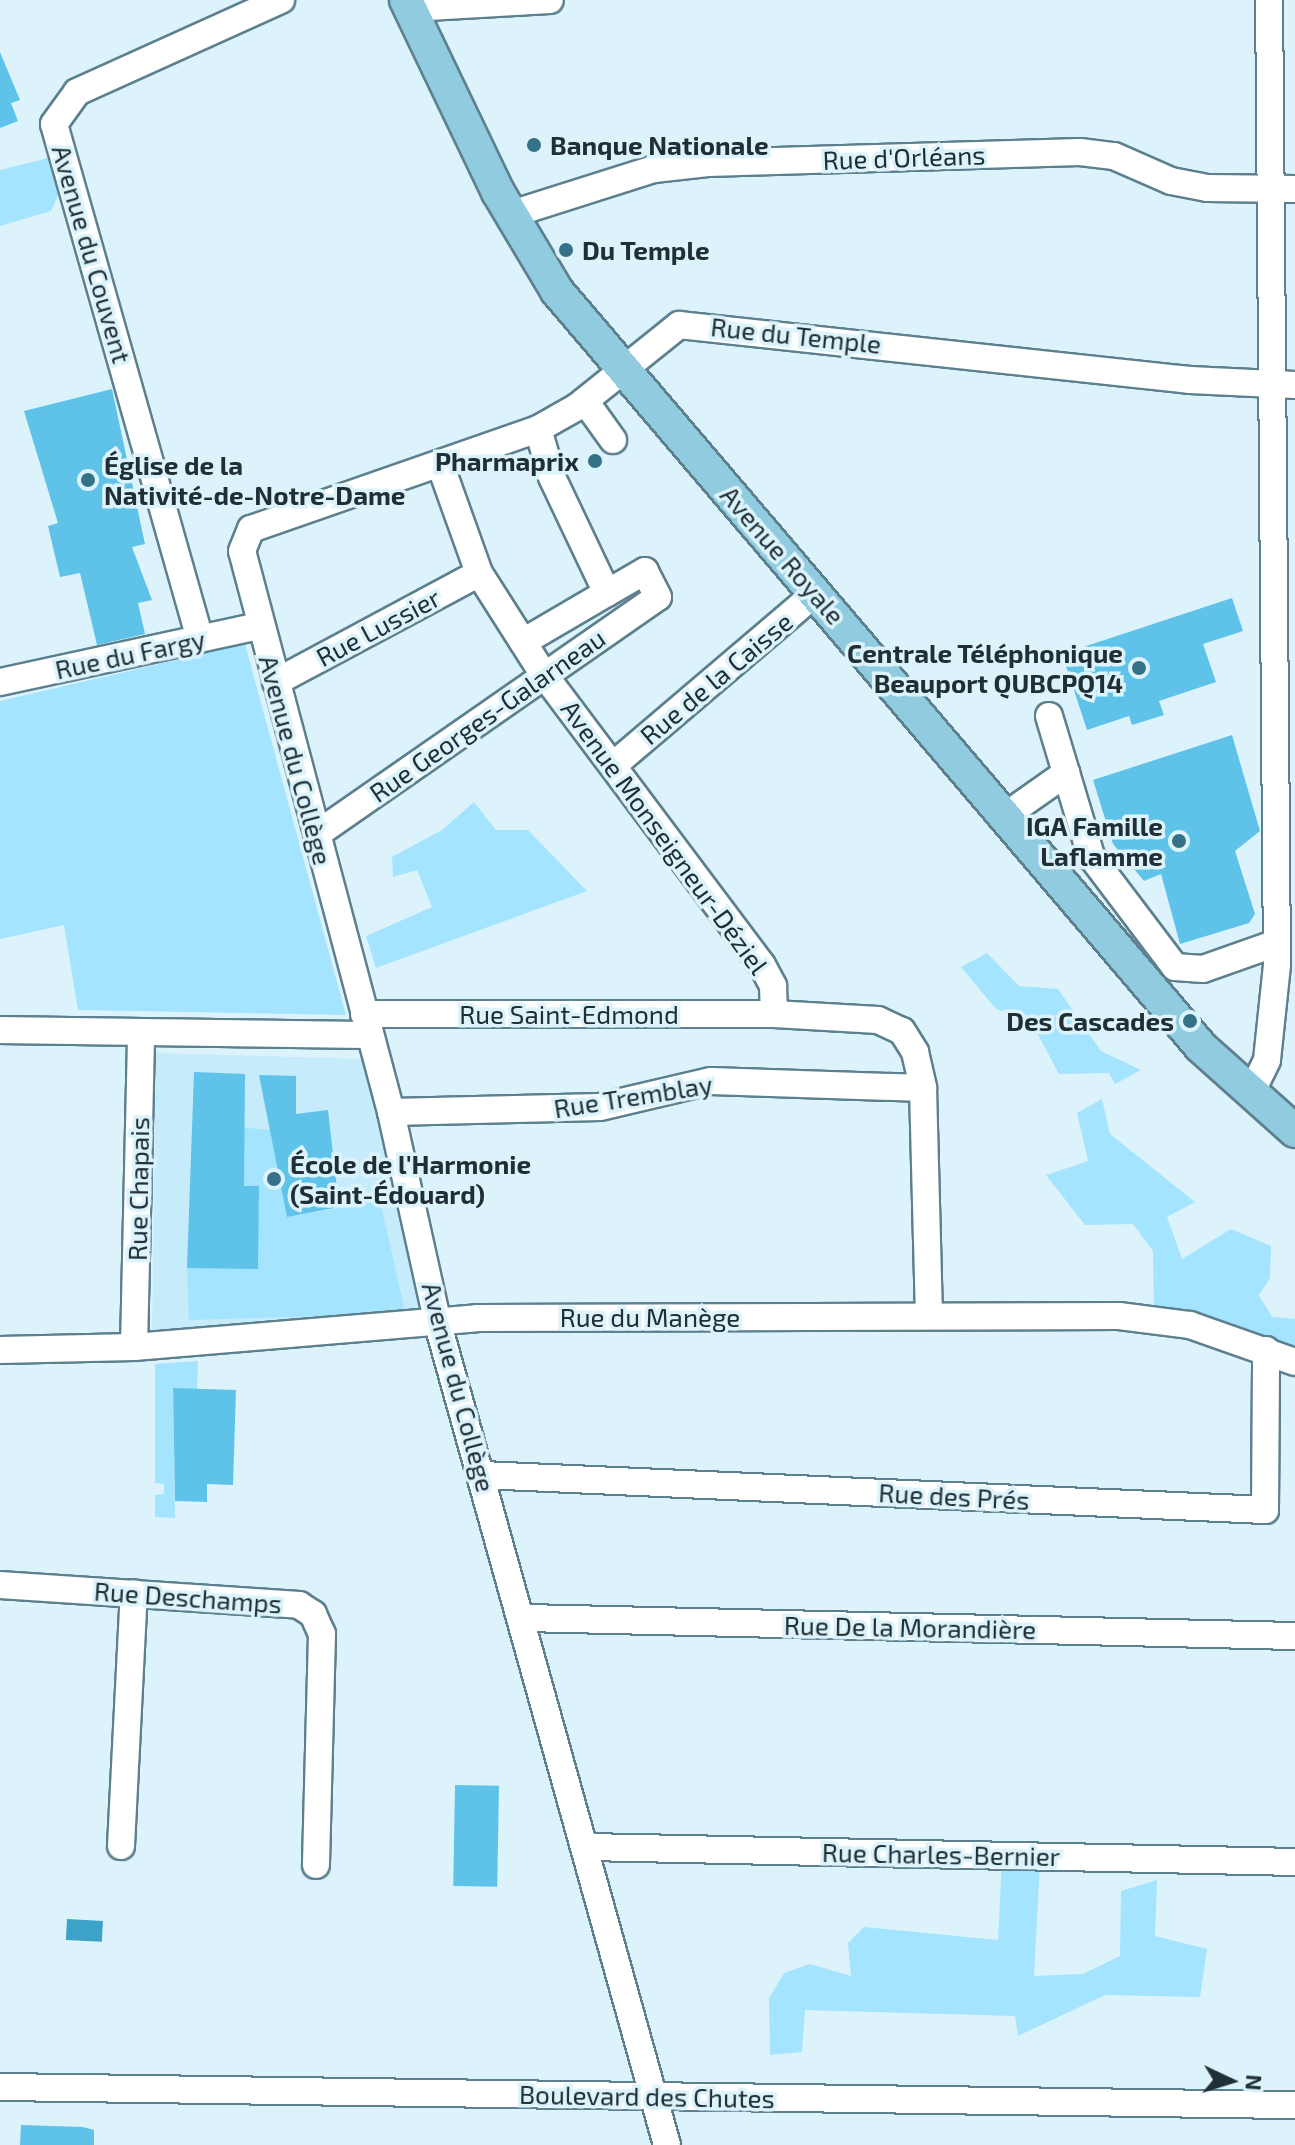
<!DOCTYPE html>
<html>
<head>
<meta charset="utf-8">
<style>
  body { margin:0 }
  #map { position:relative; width:1295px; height:2145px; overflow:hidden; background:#dcf3fc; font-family:"Exo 2",sans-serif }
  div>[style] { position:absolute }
  .built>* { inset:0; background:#c6ebfa }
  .green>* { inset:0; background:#a4e4ff }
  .water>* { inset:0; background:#3ba3c8; transform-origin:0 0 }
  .building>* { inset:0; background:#5fc3e9; transform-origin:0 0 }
  .roads { filter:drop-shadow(2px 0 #5d808e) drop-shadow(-2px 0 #5d808e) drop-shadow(0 2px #5d808e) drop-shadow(0 -2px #5d808e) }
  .minor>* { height:26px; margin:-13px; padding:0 13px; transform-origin:13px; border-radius:13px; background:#fff }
  .major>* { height:32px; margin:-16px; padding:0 16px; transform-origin:16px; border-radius:16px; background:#90cbe0 }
  .dots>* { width:22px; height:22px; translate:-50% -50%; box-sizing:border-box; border:4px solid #dcf3fc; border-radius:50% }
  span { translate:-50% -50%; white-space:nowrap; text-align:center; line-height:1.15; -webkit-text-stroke:7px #dcf3fc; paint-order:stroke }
  .poi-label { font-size:26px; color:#202f35; font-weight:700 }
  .left { translate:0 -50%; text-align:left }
  .right { translate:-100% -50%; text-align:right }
  .street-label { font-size:26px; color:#202f35 }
  .north { position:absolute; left:1191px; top:2041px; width:80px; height:80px; -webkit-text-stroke:6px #dcf3fc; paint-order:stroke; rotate:94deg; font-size:22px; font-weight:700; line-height:32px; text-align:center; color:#202f35 }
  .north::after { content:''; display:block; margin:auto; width:28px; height:36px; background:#202f35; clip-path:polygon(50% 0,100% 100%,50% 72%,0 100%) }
</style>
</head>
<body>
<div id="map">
  <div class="built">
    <i style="clip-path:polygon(156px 1053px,363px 1059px,424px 1299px,409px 1318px,152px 1339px)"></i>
  </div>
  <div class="green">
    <i style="clip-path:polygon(60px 155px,63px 185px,51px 211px,0 226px,0 170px)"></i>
    <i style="clip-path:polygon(245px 644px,346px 1015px,78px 1010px,64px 925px,0 939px,0 701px)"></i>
    <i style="clip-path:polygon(474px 802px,496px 830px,528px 830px,587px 891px,376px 968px,366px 936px,432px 907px,417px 870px,393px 877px,392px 857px,442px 830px)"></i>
    <i style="clip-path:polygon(987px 953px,1019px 986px,1058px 989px,1101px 1051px,1141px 1070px,1115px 1084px,1109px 1073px,1059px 1074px,1034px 1027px,995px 1008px,961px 967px)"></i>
    <i style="clip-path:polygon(1102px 1099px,1110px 1134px,1195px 1202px,1167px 1217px,1182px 1259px,1231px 1229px,1271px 1246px,1270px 1278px,1259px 1295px,1272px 1317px,1295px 1319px,1295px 1348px,1154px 1316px,1153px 1251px,1133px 1224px,1085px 1225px,1046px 1175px,1088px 1161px,1077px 1113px)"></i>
    <i style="clip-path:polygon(217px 1125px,270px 1130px,287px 1217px,380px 1201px,404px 1307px,393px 1314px,189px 1320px,187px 1268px,259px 1186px,244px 1186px)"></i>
    <i style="clip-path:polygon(198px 1361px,197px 1389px,173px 1389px,175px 1518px,155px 1517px,155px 1495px,164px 1494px,164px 1484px,155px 1483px,155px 1364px)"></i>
    <i style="clip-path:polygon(1002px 1858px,1040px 1863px,1034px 1976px,1083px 1974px,1120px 1956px,1121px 1891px,1157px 1880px,1155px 1936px,1207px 1949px,1200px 1997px,1105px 1995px,1018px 2036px,1015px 2016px,805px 2010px,802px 2052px,770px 2055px,769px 1998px,784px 1973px,810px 1964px,851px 1976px,848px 1943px,864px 1927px,998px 1940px)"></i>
  </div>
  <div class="water">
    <i style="left:67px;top:1919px;width:36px;height:21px;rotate:3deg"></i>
  </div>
  <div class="building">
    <i style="clip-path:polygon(0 52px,20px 100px,11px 103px,18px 121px,0 128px)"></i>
    <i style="clip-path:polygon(112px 389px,145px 544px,132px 547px,152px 600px,138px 603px,145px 634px,97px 645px,80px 573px,60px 577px,48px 526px,58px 523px,24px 411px)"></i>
    <i style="clip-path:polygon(1232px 598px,1243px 631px,1203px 644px,1216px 682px,1159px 701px,1164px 715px,1132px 725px,1129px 716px,1087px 730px,1062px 654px)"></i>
    <i style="clip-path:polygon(1232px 735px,1260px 831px,1235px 851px,1255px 914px,1249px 923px,1180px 944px,1161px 874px,1144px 881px,1113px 844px,1093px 780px)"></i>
    <i style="clip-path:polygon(194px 1072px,245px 1074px,244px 1186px,259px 1186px,258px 1269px,187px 1268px)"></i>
    <i style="clip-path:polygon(259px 1075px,296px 1076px,296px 1114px,328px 1110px,339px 1207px,287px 1217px)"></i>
    <i style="clip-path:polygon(173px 1388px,236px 1390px,233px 1485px,207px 1484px,207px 1502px,175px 1501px)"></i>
    <i style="left:455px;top:1785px;width:44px;height:101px;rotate:1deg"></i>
    <i style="clip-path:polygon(21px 2125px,83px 2127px,94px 2130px,94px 2145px,20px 2145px)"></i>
  </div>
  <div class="roads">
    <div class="minor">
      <i style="left:411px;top:8px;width:139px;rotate:-3.3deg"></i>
      <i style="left:515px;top:213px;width:146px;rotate:-17.6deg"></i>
      <i style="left:654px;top:169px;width:54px;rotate:-6.3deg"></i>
      <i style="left:708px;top:163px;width:372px;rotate:-1.7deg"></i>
      <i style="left:1080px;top:152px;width:34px;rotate:7deg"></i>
      <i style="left:1114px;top:156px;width:62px;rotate:23.7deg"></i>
      <i style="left:1171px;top:181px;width:37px;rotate:11deg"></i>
      <i style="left:1207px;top:188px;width:88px;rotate:0.7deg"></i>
      <i style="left:585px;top:401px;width:48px;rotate:54.3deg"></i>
      <i style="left:440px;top:464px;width:116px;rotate:70.3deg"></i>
      <i style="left:479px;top:573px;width:117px;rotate:57.5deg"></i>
      <i style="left:542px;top:672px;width:366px;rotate:53.1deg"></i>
      <i style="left:762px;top:965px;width:24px;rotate:62deg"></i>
      <i style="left:773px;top:986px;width:28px;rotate:88deg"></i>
      <i style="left:774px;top:1014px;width:104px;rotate:3.3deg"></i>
      <i style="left:878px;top:1020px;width:26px;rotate:25deg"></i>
      <i style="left:902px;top:1031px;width:25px;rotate:58deg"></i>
      <i style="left:915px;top:1052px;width:37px;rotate:77deg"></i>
      <i style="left:923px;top:1088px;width:227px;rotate:88.5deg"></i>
      <i style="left:200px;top:639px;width:535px;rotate:-105.83deg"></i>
      <i style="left:54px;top:124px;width:39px;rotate:-54deg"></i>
      <i style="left:77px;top:92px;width:224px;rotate:-24.3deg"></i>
      <i style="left:523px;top:642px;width:97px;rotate:-30.3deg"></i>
      <i style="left:607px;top:593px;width:128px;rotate:-115.4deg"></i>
      <i style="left:552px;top:477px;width:50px;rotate:-106.3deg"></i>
      <i style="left:0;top:682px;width:266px;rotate:-12.2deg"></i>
      <i style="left:276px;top:682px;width:230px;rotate:-28.2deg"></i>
      <i style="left:1049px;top:716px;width:146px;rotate:73.3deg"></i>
      <i style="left:1091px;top:856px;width:139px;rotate:52.9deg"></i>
      <i style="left:1175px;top:967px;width:28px;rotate:4deg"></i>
      <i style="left:1203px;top:969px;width:78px;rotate:-19.4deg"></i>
      <i style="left:616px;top:763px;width:262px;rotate:-40.4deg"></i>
      <i style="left:1005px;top:816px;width:75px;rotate:-35.2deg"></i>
      <i style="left:317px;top:834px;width:415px;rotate:-34.8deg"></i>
      <i style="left:658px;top:597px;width:29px;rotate:-117deg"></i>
      <i style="left:645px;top:571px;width:44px;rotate:149.9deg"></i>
      <i style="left:364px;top:1014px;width:410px"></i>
      <i style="left:0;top:1030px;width:370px;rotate:0.8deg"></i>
      <i style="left:1252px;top:1091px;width:34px;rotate:-64deg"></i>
      <i style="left:1267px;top:1060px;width:96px;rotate:-84deg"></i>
      <i style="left:1277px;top:965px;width:965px;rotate:-90.47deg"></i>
      <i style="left:391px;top:1112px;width:209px;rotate:-1.4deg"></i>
      <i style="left:600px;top:1107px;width:114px;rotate:-13.2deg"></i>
      <i style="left:711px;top:1081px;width:212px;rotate:1.9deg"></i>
      <i style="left:134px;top:1347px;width:315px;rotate:-88.7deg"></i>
      <i style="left:0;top:1350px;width:134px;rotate:-1.3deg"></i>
      <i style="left:134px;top:1347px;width:344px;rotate:-4.8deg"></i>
      <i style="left:477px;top:1318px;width:642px;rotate:-0.18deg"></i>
      <i style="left:1119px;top:1316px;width:72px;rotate:7.2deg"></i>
      <i style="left:1190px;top:1325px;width:111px;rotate:19.4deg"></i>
      <i style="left:482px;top:1475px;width:784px;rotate:2.56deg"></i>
      <i style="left:1265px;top:1510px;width:160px;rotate:-89.6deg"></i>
      <i style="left:0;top:1585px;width:300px;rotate:3.8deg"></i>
      <i style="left:299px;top:1605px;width:17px;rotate:33deg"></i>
      <i style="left:313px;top:1614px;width:22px;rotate:66deg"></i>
      <i style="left:322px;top:1634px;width:231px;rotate:91.5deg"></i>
      <i style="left:525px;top:1618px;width:770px;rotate:1.34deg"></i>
      <i style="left:121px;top:1846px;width:253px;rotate:-87.1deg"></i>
      <i style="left:587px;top:1847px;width:708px;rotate:1.21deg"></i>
      <i style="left:0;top:2087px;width:1295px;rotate:0.8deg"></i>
      <i style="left:667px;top:2145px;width:852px;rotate:-105.59deg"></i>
      <i style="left:438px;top:1324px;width:217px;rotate:-102.5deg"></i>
      <i style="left:391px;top:1112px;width:580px;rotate:-104.87deg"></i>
      <i style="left:242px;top:551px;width:24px;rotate:-68deg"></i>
      <i style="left:251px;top:529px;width:304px;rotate:-19.2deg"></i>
      <i style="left:538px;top:429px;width:45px;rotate:-29.4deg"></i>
      <i style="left:577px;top:407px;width:131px;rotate:-38.8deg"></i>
      <i style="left:679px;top:325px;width:514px;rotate:6.14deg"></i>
      <i style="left:1190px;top:380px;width:105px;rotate:2.7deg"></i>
    </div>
    <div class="major">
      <i style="left:406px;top:0;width:213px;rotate:64.4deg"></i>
      <i style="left:498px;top:192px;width:115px;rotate:59.2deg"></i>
      <i style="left:557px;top:291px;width:993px;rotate:49.57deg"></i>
      <i style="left:1201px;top:1047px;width:126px;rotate:41.8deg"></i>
    </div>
  </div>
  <div class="dots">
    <i style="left:534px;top:145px;background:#357288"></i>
    <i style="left:566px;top:250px;background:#357288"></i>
    <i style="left:595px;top:461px;background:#357288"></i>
    <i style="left:88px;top:480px;background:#357288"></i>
    <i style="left:1139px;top:668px;background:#357288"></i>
    <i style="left:1179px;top:841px;background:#357288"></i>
    <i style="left:1190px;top:1021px;background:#357288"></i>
    <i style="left:274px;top:1179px;background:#357288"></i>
  </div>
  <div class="poi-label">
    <span class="left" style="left:550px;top:145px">Banque Nationale</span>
    <span class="left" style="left:582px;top:250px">Du Temple</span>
    <span class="right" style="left:579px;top:461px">Pharmaprix</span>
    <span class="left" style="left:104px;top:480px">Église de la<br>Nativité-de-Notre-Dame</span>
    <span class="right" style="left:1123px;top:668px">Centrale Téléphonique<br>Beauport QUBCPQ14</span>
    <span class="right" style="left:1163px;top:841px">IGA Famille<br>Laflamme</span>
    <span class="right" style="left:1174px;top:1021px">Des Cascades</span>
    <span class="left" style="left:290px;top:1179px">École de l'Harmonie<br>(Saint-Édouard)</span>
  </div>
  <div class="street-label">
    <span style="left:904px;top:157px;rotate:-2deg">Rue d'Orléans</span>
    <span style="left:92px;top:254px;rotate:74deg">Avenue du Couvent</span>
    <span style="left:796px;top:335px;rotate:6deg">Rue du Temple</span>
    <span style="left:783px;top:555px;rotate:49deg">Avenue Royale</span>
    <span style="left:378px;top:627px;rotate:-28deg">Rue Lussier</span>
    <span style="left:130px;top:654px;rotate:-12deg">Rue du Fargy</span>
    <span style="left:716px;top:678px;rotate:-40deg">Rue de la Caisse</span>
    <span style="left:487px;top:715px;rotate:-35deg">Rue Georges-Galarneau</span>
    <span style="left:296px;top:760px;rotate:75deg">Avenue du Collège</span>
    <span style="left:665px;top:837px;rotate:54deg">Avenue Monseigneur-Déziel</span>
    <span style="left:569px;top:1014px">Rue Saint-Edmond</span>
    <span style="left:633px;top:1096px;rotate:-9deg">Rue Tremblay</span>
    <span style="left:138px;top:1189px;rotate:-89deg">Rue Chapais</span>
    <span style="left:650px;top:1317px">Rue du Manège</span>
    <span style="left:459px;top:1387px;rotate:75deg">Avenue du Collège</span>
    <span style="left:954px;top:1496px;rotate:3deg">Rue des Prés</span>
    <span style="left:188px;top:1597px;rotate:4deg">Rue Deschamps</span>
    <span style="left:910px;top:1627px;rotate:1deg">Rue De la Morandière</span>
    <span style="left:941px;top:1854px;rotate:1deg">Rue Charles-Bernier</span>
    <span style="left:647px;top:2096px;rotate:1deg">Boulevard des Chutes</span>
  </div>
  <div class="north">N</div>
</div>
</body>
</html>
